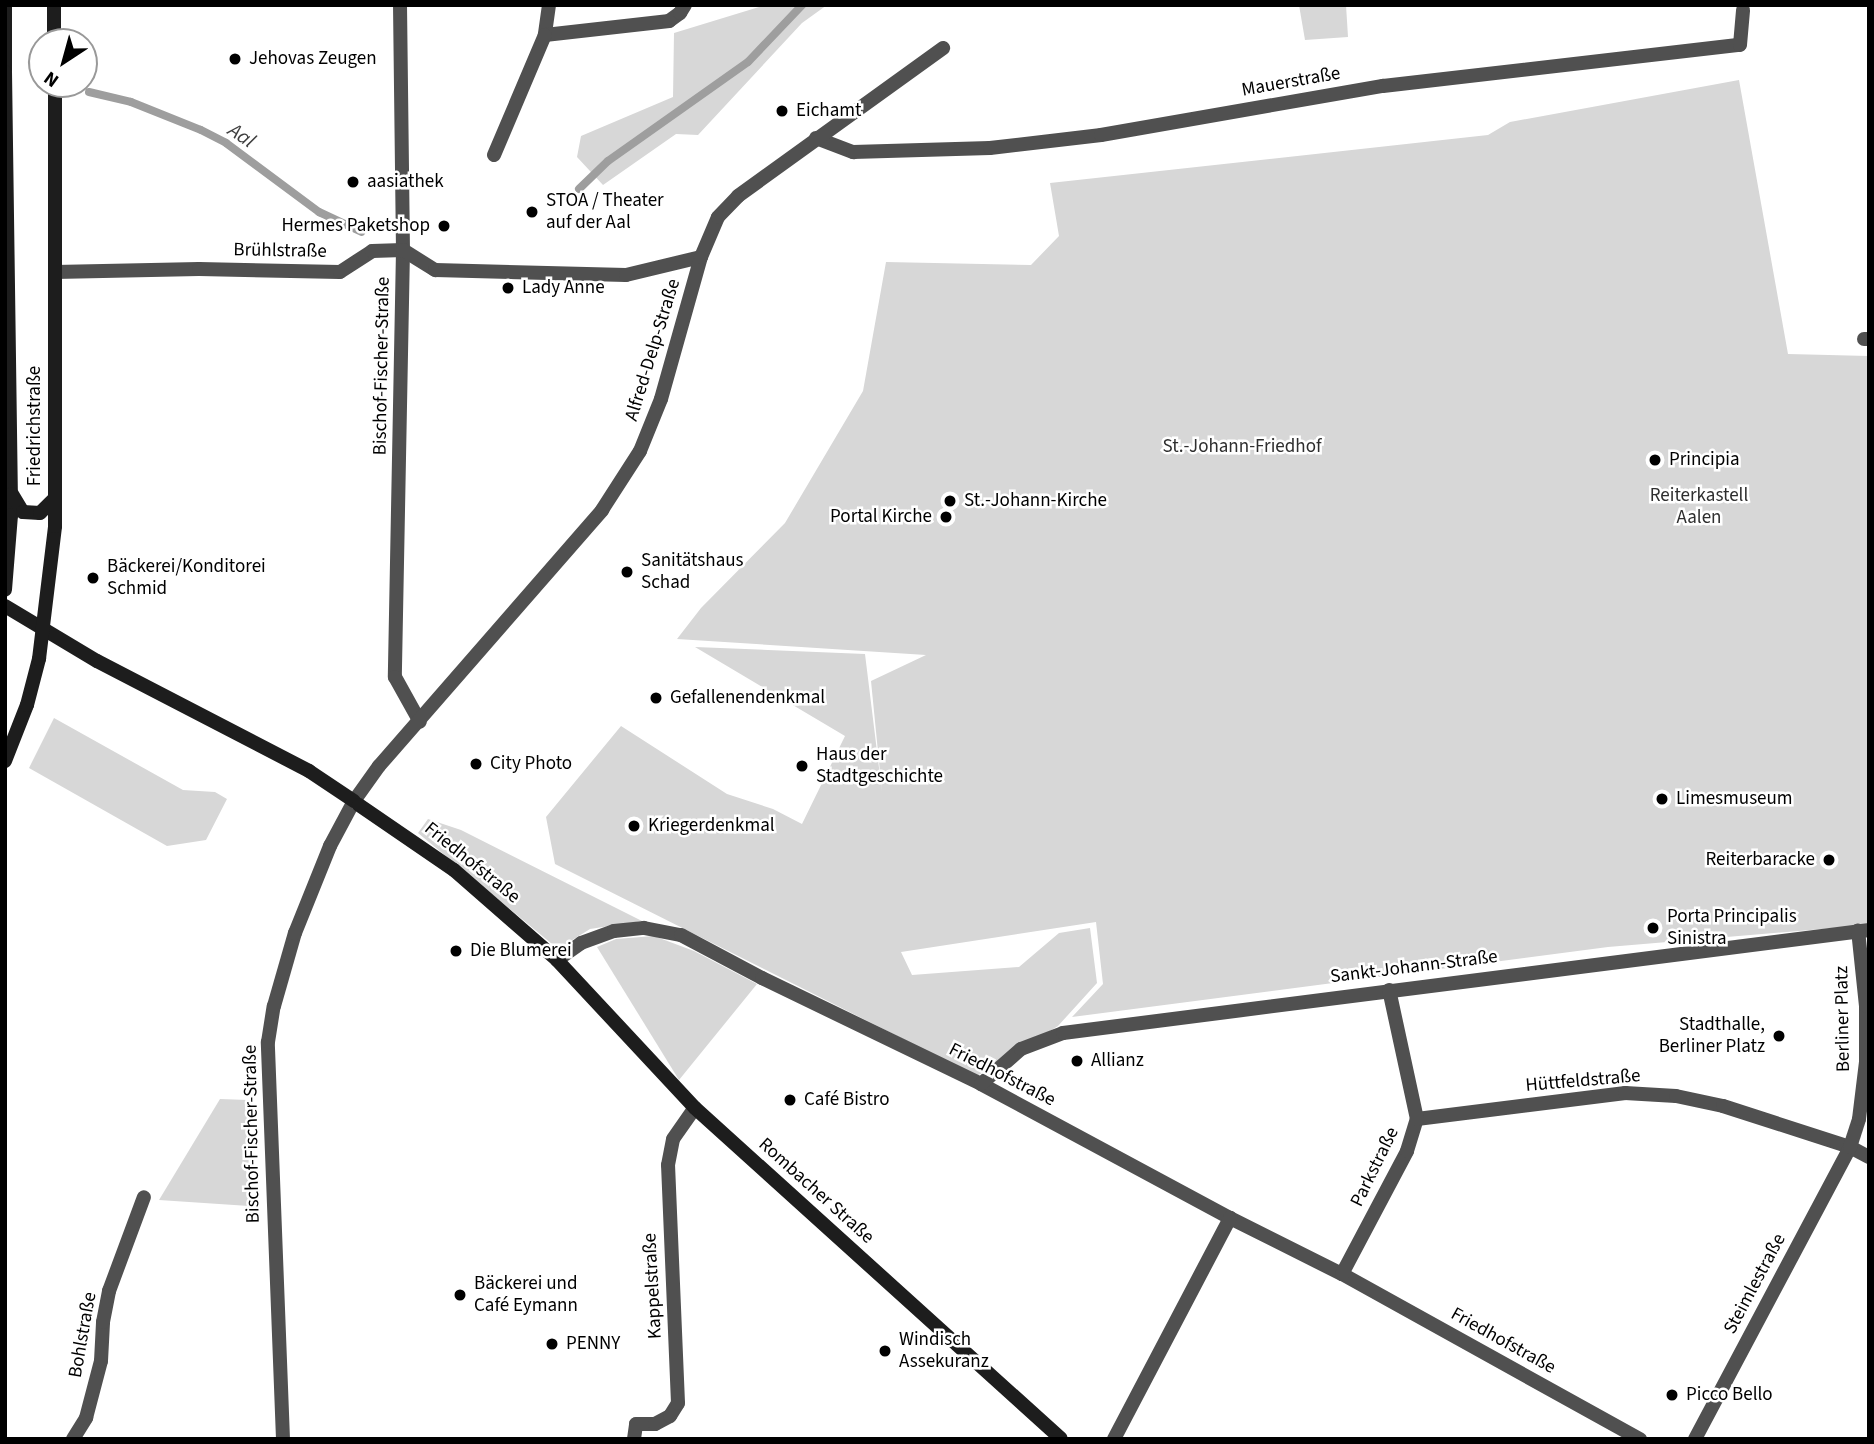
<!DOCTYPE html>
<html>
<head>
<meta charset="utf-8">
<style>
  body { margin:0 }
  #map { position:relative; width:1874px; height:1444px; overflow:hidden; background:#fff; font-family:"Source Sans 3",sans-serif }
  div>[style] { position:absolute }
  .green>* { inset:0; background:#d7d7d7 }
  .stream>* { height:8px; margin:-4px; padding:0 4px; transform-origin:4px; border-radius:4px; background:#9e9e9e }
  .minor>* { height:14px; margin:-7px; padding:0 7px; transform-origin:7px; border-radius:7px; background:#505050 }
  .secondary>* { height:14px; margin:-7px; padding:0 7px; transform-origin:7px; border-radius:7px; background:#1d1d1d }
  .dots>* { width:19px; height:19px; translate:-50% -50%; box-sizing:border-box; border:4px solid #fff; border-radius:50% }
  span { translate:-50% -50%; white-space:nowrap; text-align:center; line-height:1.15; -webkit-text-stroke:5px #fff; paint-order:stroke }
  .poi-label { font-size:19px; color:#000 }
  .left { translate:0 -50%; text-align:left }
  .right { translate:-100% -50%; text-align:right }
  .street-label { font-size:19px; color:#000 }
  .park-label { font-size:19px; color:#2e2e2e }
  .water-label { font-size:21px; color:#3f3f3f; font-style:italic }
  .frame { position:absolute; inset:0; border:7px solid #000; pointer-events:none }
  .north { position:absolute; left:28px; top:28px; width:70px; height:70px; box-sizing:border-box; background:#fff; border:2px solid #999; border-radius:50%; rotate:216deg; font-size:19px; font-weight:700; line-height:28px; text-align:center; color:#000 }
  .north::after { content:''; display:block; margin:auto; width:24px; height:32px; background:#000; clip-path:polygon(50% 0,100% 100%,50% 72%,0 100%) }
</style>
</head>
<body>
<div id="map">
  <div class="green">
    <i style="clip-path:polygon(766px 5px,827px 5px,802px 23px,698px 135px,676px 134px,603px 185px,577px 157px,581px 136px,673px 97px,674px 33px)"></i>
    <i style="clip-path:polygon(1299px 5px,1346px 5px,1348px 37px,1305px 40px)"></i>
    <i style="clip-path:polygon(1739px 80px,1788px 354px,1869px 356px,1869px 925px,1608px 947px,1072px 1017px,1103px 984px,1096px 922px,901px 952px,912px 975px,1019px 967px,1059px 933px,1090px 928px,1097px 983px,1058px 1026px,977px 1076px,555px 864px,546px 817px,621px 726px,727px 794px,773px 809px,802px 824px,845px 736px,695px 647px,865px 654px,882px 792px,871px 681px,926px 655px,677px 639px,701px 608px,785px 523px,863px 391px,886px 262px,1031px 265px,1059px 236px,1050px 183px,1488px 135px,1510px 122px)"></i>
    <i style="clip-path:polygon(54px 718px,183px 790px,215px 792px,227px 799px,206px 840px,167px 846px,29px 768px)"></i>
    <i style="clip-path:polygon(428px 819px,461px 830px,642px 921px,590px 929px,558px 949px,418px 833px)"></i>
    <i style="clip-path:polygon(654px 936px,694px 951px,757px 984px,679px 1080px,597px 947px,616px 939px)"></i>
    <i style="clip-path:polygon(220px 1099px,248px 1100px,249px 1206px,159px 1200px)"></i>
  </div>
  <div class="stream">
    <i style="left:89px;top:92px;width:43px;rotate:13.4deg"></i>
    <i style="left:131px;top:102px;width:75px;rotate:21.8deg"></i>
    <i style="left:201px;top:130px;width:28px;rotate:27deg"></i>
    <i style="left:226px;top:143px;width:116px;rotate:36.6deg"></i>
    <i style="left:319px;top:212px;width:47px;rotate:24.9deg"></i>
    <i style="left:579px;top:189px;width:40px;rotate:-44deg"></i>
    <i style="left:608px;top:161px;width:171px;rotate:-35.3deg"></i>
    <i style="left:748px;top:62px;width:79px;rotate:-46.5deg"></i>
  </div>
  <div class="minor">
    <i style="left:400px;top:5px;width:245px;rotate:89.3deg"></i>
    <i style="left:403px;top:250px;width:427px;rotate:91.1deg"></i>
    <i style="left:395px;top:677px;width:51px;rotate:60.9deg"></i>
    <i style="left:549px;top:5px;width:30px;rotate:98deg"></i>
    <i style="left:545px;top:35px;width:125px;rotate:-6.4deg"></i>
    <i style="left:669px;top:21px;width:14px;rotate:-36deg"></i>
    <i style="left:680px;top:13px;width:9px;rotate:-58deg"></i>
    <i style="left:816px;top:138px;width:40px;rotate:21deg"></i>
    <i style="left:853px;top:152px;width:137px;rotate:-1.7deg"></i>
    <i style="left:990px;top:148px;width:112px;rotate:-6.7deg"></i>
    <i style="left:1101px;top:135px;width:286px;rotate:-9.9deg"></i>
    <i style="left:1383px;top:86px;width:359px;rotate:-6.6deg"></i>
    <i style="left:1740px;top:45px;width:35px;rotate:-85deg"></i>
    <i style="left:494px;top:155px;width:130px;rotate:-67deg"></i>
    <i style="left:55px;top:272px;width:144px;rotate:-1.2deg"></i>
    <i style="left:199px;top:269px;width:141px;rotate:1.2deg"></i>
    <i style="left:340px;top:272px;width:38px;rotate:-33deg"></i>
    <i style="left:372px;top:251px;width:31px;rotate:-2deg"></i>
    <i style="left:403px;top:250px;width:38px;rotate:32deg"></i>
    <i style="left:435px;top:270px;width:191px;rotate:1.5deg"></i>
    <i style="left:626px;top:275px;width:77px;rotate:-13.5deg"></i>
    <i style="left:1864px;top:339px;width:5px"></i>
    <i style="left:557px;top:960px;width:29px;rotate:-35deg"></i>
    <i style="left:581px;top:943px;width:35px;rotate:-20deg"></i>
    <i style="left:614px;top:931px;width:30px;rotate:-6deg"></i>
    <i style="left:644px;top:928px;width:38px;rotate:11deg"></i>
    <i style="left:681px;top:935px;width:92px;rotate:28deg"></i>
    <i style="left:762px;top:978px;width:243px;rotate:25.8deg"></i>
    <i style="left:981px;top:1084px;width:283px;rotate:28.3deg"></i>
    <i style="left:1230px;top:1218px;width:125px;rotate:26.6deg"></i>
    <i style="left:1342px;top:1274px;width:341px;rotate:29deg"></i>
    <i style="left:981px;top:1084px;width:53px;rotate:-41.2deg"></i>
    <i style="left:1021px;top:1049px;width:45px;rotate:-20.9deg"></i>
    <i style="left:1063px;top:1033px;width:813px;rotate:-7.28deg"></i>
    <i style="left:1417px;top:1119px;width:210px;rotate:-7.1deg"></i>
    <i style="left:1625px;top:1093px;width:51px;rotate:3.4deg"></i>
    <i style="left:1676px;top:1096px;width:48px;rotate:12deg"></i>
    <i style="left:1723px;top:1106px;width:133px;rotate:17.9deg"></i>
    <i style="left:1850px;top:1147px;width:21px;rotate:28deg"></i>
    <i style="left:1342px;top:1274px;width:139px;rotate:-62.1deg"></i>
    <i style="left:1407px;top:1151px;width:34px;rotate:-73deg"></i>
    <i style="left:1417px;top:1119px;width:132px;rotate:-102.2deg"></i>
    <i style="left:73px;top:1439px;width:25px;rotate:-58deg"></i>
    <i style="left:86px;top:1418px;width:59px;rotate:-75.3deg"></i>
    <i style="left:101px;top:1361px;width:39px;rotate:-87deg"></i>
    <i style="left:103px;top:1322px;width:32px;rotate:-79deg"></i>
    <i style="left:109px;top:1291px;width:100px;rotate:-69.6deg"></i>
    <i style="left:283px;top:1439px;width:397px;rotate:-92.2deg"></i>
    <i style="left:268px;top:1042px;width:36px;rotate:-81deg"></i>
    <i style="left:274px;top:1006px;width:76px;rotate:-74deg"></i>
    <i style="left:295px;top:933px;width:94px;rotate:-68.1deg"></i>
    <i style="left:330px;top:846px;width:51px;rotate:-61.9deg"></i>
    <i style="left:354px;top:801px;width:43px;rotate:-54.5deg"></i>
    <i style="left:379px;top:766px;width:340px;rotate:-48.9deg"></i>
    <i style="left:602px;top:510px;width:70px;rotate:-57.2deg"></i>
    <i style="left:640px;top:451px;width:56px;rotate:-68deg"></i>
    <i style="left:661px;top:399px;width:148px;rotate:-74.3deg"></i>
    <i style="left:701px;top:257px;width:43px;rotate:-67deg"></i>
    <i style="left:718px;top:217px;width:29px;rotate:-46deg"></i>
    <i style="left:738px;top:196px;width:253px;rotate:-35.8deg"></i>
    <i style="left:634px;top:1439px;width:15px;rotate:-82deg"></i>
    <i style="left:636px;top:1424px;width:19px"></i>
    <i style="left:655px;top:1424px;width:17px;rotate:-28deg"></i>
    <i style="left:670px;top:1416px;width:15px;rotate:-58deg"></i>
    <i style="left:678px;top:1403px;width:238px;rotate:-92.4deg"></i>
    <i style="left:668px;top:1165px;width:26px;rotate:-79deg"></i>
    <i style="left:673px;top:1139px;width:38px;rotate:-55deg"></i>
    <i style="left:1114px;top:1439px;width:250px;rotate:-62.3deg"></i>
    <i style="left:1695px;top:1439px;width:331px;rotate:-62deg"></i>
    <i style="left:1850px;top:1147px;width:29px;rotate:-72deg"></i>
    <i style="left:1859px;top:1119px;width:57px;rotate:-83deg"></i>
    <i style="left:1866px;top:1062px;width:56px;rotate:-90deg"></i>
    <i style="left:1866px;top:1006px;width:76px;rotate:-96deg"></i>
  </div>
  <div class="secondary">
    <i style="left:54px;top:5px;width:37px;rotate:90deg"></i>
    <i style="left:5px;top:71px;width:66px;rotate:-90deg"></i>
    <i style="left:5px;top:72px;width:443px;rotate:89.2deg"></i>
    <i style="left:11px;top:515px;width:75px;rotate:94.6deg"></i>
    <i style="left:12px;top:494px;width:21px;rotate:59deg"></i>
    <i style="left:23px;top:512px;width:17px;rotate:3deg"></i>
    <i style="left:40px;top:513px;width:20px;rotate:-45deg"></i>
    <i style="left:5px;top:606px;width:107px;rotate:30.9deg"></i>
    <i style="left:97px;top:661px;width:239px;rotate:27.4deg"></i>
    <i style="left:309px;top:771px;width:54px;rotate:33.7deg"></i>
    <i style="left:5px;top:761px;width:60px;rotate:-68.6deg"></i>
    <i style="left:27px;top:705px;width:48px;rotate:-75.4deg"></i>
    <i style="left:39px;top:659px;width:134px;rotate:-83.1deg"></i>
    <i style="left:55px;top:526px;width:442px;rotate:-90deg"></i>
    <i style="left:359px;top:805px;width:115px;rotate:34.4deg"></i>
    <i style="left:454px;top:870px;width:137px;rotate:41.1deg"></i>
    <i style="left:557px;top:960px;width:202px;rotate:47deg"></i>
    <i style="left:695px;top:1108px;width:493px;rotate:42.1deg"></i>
  </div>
  <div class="dots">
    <i style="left:235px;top:59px;background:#000"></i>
    <i style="left:782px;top:111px;background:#000"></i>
    <i style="left:353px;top:182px;background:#000"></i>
    <i style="left:532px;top:212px;background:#000"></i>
    <i style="left:444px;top:226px;background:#000"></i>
    <i style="left:508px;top:288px;background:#000"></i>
    <i style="left:1655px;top:460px;background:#000"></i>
    <i style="left:950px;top:501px;background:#000"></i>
    <i style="left:946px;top:517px;background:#000"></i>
    <i style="left:627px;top:572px;background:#000"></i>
    <i style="left:93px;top:578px;background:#000"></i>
    <i style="left:656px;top:698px;background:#000"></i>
    <i style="left:476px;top:764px;background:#000"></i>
    <i style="left:802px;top:766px;background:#000"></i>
    <i style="left:1662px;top:799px;background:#000"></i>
    <i style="left:634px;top:826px;background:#000"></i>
    <i style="left:1829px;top:860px;background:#000"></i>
    <i style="left:1653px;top:928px;background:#000"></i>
    <i style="left:456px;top:951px;background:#000"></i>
    <i style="left:1779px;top:1036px;background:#000"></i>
    <i style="left:1077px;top:1061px;background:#000"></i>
    <i style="left:790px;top:1100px;background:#000"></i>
    <i style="left:460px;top:1295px;background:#000"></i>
    <i style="left:552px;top:1344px;background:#000"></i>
    <i style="left:885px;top:1351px;background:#000"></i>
    <i style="left:1672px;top:1395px;background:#000"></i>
  </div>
  <div class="poi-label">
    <span class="left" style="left:249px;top:59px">Jehovas Zeugen</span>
    <span class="left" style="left:796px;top:111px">Eichamt</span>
    <span class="left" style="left:367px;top:182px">aasiathek</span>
    <span class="left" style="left:546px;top:212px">STOA / Theater<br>auf der Aal</span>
    <span class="right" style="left:430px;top:226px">Hermes Paketshop</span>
    <span class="left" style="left:522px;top:288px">Lady Anne</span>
    <span class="left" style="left:1669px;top:460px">Principia</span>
    <span class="left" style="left:964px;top:501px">St.-Johann-Kirche</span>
    <span class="right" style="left:932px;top:517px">Portal Kirche</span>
    <span class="left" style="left:641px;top:572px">Sanitätshaus<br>Schad</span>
    <span class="left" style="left:107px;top:578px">Bäckerei/Konditorei<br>Schmid</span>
    <span class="left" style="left:670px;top:698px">Gefallenendenkmal</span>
    <span class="left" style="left:816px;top:766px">Haus der<br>Stadtgeschichte</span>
    <span class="left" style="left:490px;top:764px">City Photo</span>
    <span class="left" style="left:1676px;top:799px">Limesmuseum</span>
    <span class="left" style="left:648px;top:826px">Kriegerdenkmal</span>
    <span class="right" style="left:1815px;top:860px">Reiterbaracke</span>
    <span class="left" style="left:1667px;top:928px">Porta Principalis<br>Sinistra</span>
    <span class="left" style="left:470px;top:951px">Die Blumerei</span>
    <span class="right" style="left:1765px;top:1036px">Stadthalle,<br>Berliner Platz</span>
    <span class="left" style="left:1091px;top:1061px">Allianz</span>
    <span class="left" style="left:804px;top:1100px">Café Bistro</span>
    <span class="left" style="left:474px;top:1295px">Bäckerei und<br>Café Eymann</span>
    <span class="left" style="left:899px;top:1351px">Windisch<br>Assekuranz</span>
    <span class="left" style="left:566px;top:1344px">PENNY</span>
    <span class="left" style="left:1686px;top:1395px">Picco Bello</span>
  </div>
  <div class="street-label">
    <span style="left:1291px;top:82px;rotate:-10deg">Mauerstraße</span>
    <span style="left:280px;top:251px;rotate:1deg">Brühlstraße</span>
    <span style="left:653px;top:350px;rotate:-73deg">Alfred-Delp-Straße</span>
    <span style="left:382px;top:366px;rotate:-89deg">Bischof-Fischer-Straße</span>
    <span style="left:35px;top:426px;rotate:-90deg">Friedrichstraße</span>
    <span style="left:472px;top:863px;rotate:39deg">Friedhofstraße</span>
    <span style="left:1414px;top:967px;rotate:-7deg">Sankt-Johann-Straße</span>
    <span style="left:1843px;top:1019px;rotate:-91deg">Berliner Platz</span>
    <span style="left:1002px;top:1075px;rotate:27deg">Friedhofstraße</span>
    <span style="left:1583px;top:1081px;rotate:-5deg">Hüttfeldstraße</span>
    <span style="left:252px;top:1134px;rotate:-91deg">Bischof-Fischer-Straße</span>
    <span style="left:1375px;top:1167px;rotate:-64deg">Parkstraße</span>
    <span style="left:816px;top:1191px;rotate:42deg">Rombacher Straße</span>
    <span style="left:1755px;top:1284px;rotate:-62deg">Steimlestraße</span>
    <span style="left:653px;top:1286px;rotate:-93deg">Kappelstraße</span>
    <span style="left:83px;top:1335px;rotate:-80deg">Bohlstraße</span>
    <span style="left:1503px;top:1341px;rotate:29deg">Friedhofstraße</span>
  </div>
  <div class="park-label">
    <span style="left:1242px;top:447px">St.-Johann-Friedhof</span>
    <span style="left:1699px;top:507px">Reiterkastell<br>Aalen</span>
  </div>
  <div class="water-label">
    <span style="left:242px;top:135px;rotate:34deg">Aal</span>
  </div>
  <div class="frame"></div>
  <div class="north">N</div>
</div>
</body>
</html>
